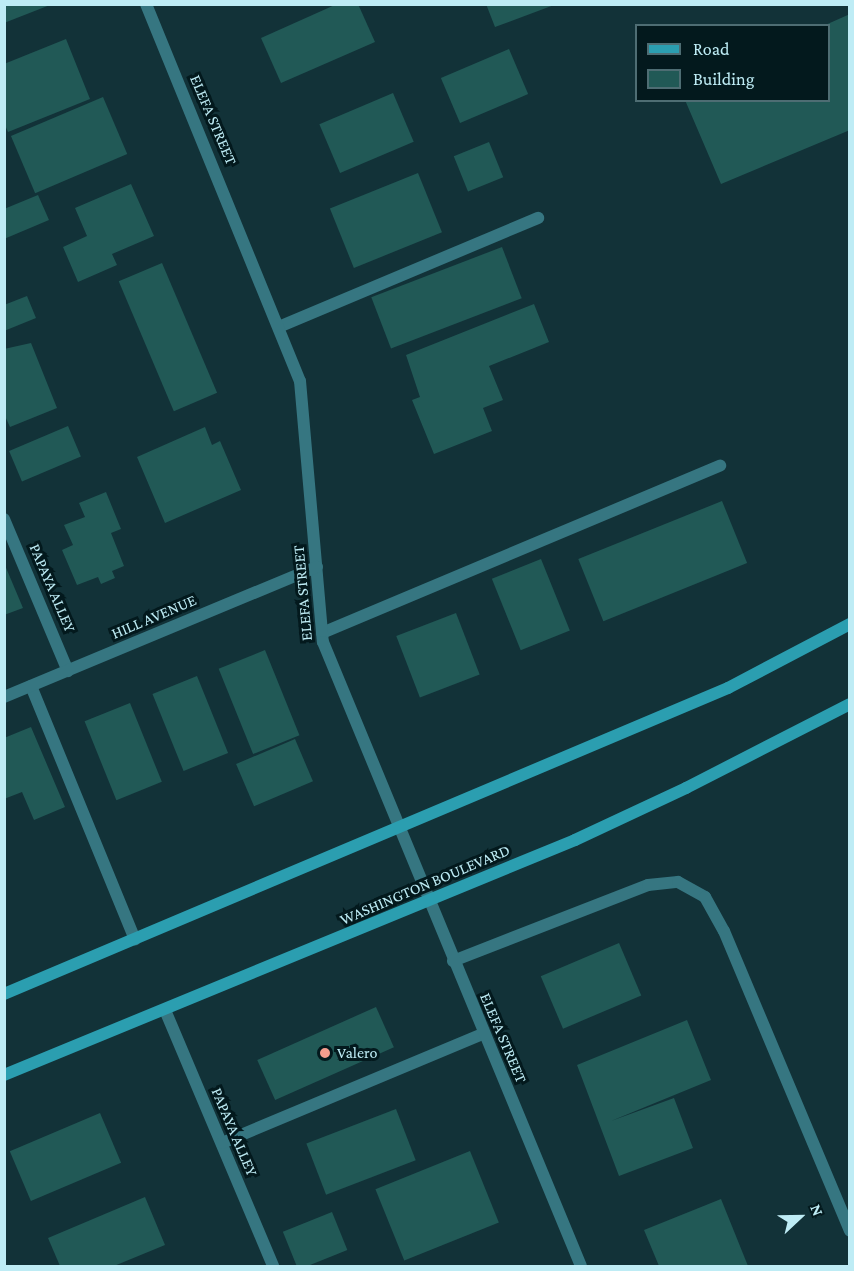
<!DOCTYPE html>
<html>
<head>
<meta charset="utf-8">
<style>
  body { margin:0 }
  #map { position:relative; width:854px; height:1271px; overflow:hidden; background:#123238; font-family:"Crimson Pro",serif }
  div>[style] { position:absolute }
  .building>* { inset:0; background:#215956; transform-origin:0 0 }
  .lane>* { height:12px; margin:-6px; padding:0 6px; transform-origin:6px; border-radius:6px; background:#367681 }
  .street>* { height:12px; margin:-6px; padding:0 6px; transform-origin:6px; border-radius:6px; background:#367681 }
  .secondary>* { height:12px; margin:-6px; padding:0 6px; transform-origin:6px; border-radius:6px; background:#2b9eb0 }
  .dots>* { width:16px; height:16px; translate:-50% -50%; box-sizing:border-box; border:3px solid #03191d; border-radius:50% }
  span { translate:-50% -50%; white-space:nowrap; text-align:center; line-height:1.15; -webkit-text-stroke:6px #03191d; paint-order:stroke }
  .street-label { font-size:16px; color:#beecf5 }
  .poi-label { font-size:16px; color:#beecf5 }
  .left { translate:0 -50%; text-align:left }
  .frame { position:absolute; inset:0; border:6px solid #beecf5; pointer-events:none }
  .legend { position:absolute; left:635px; top:24px; width:195px; height:78px; box-sizing:border-box; background:#03191d; border:2px solid #4e6d73; margin:0; padding:8px 10px; list-style:none; font-size:18px; color:#beecf5 }
  .legend li { display:flex; align-items:center; gap:12px; height:30px }
  .legend b { width:30px; border:2px solid #4e6d73 }
  .north { position:absolute; left:770px; top:1187px; width:60px; height:60px; -webkit-text-stroke:4px #03191d; paint-order:stroke; rotate:68deg; font-size:16px; font-weight:700; line-height:24px; text-align:center; color:#beecf5 }
  .north::after { content:''; display:block; margin:auto; width:21px; height:27px; background:#beecf5; clip-path:polygon(50% 0,100% 100%,50% 72%,0 100%) }
</style>
</head>
<body>
<div id="map">
  <div class="building">
    <i style="clip-path:polygon(4px 4px,50px 4px,50px 5px,4px 23px)"></i>
    <i style="clip-path:polygon(337px 4px,358px 4px,375px 42px,281px 83px,261px 38px)"></i>
    <i style="clip-path:polygon(486px 4px,554px 4px,554px 5px,495px 27px)"></i>
    <i style="clip-path:polygon(850px 14px,850px 130px,721px 184px,685px 100px,828px 100px,828px 26px,823px 26px)"></i>
    <i style="clip-path:polygon(66px 39px,90px 99px,8px 132px,4px 123px,4px 64px)"></i>
    <i style="left:509px;top:49px;width:49px;height:74px;rotate:67deg"></i>
    <i style="left:393px;top:93px;width:53px;height:80px;rotate:67deg"></i>
    <i style="left:103px;top:97px;width:62px;height:100px;rotate:67deg"></i>
    <i style="left:489px;top:142px;width:38px;height:38px;rotate:68deg"></i>
    <i style="left:418px;top:173px;width:64px;height:95px;rotate:68deg"></i>
    <i style="clip-path:polygon(131px 184px,154px 236px,112px 254px,117px 265px,78px 282px,63px 247px,87px 236px,75px 208px)"></i>
    <i style="clip-path:polygon(38px 195px,49px 220px,4px 239px,4px 209px)"></i>
    <i style="left:502px;top:247px;width:55px;height:140px;rotate:69deg"></i>
    <i style="left:162px;top:263px;width:141px;height:47px;rotate:67deg"></i>
    <i style="clip-path:polygon(27px 296px,36px 318px,4px 331px,4px 305px)"></i>
    <i style="clip-path:polygon(534px 304px,549px 342px,489px 366px,503px 400px,483px 408px,492px 431px,434px 454px,412px 400px,420px 397px,406px 355px)"></i>
    <i style="clip-path:polygon(31px 343px,57px 408px,10px 427px,4px 414px,4px 349px)"></i>
    <i style="left:68px;top:426px;width:33px;height:64px;rotate:67deg"></i>
    <i style="clip-path:polygon(205px 427px,212px 445px,220px 441px,241px 490px,165px 523px,137px 457px)"></i>
    <i style="clip-path:polygon(106px 492px,121px 529px,111px 533px,124px 566px,112px 571px,115px 578px,101px 584px,98px 577px,77px 585px,62px 550px,73px 545px,64px 525px,85px 517px,79px 503px)"></i>
    <i style="left:722px;top:501px;width:67px;height:155px;rotate:68deg"></i>
    <i style="left:541px;top:559px;width:77px;height:53px;rotate:68deg"></i>
    <i style="clip-path:polygon(4px 563px,23px 608px,4px 615px)"></i>
    <i style="left:456px;top:613px;width:66px;height:64px;rotate:69deg"></i>
    <i style="left:265px;top:650px;width:92px;height:50px;rotate:68deg"></i>
    <i style="left:197px;top:676px;width:83px;height:48px;rotate:68deg"></i>
    <i style="left:130px;top:703px;width:85px;height:49px;rotate:68deg"></i>
    <i style="clip-path:polygon(31px 727px,65px 807px,34px 820px,22px 792px,4px 799px,4px 738px)"></i>
    <i style="left:295px;top:739px;width:46px;height:64px;rotate:67deg"></i>
    <i style="left:619px;top:943px;width:57px;height:85px;rotate:67deg"></i>
    <i style="left:376px;top:1007px;width:44px;height:130px;rotate:66deg"></i>
    <i style="clip-path:polygon(687px 1020px,711px 1080px,611px 1121px,674px 1098px,693px 1148px,619px 1176px,577px 1065px)"></i>
    <i style="left:396px;top:1109px;width:55px;height:96px;rotate:69deg"></i>
    <i style="left:100px;top:1113px;width:54px;height:98px;rotate:67deg"></i>
    <i style="left:470px;top:1151px;width:77px;height:102px;rotate:68deg"></i>
    <i style="clip-path:polygon(145px 1197px,165px 1245px,114px 1266px,60px 1266px,48px 1238px)"></i>
    <i style="clip-path:polygon(721px 1199px,748px 1266px,659px 1266px,644px 1230px)"></i>
    <i style="left:332px;top:1212px;width:41px;height:53px;rotate:68deg"></i>
  </div>
  <div class="lane">
    <i style="left:281px;top:326px;width:279px;rotate:-22.8deg"></i>
    <i style="left:4px;top:519px;width:165px;rotate:67.2deg"></i>
    <i style="left:322px;top:633px;width:432px;rotate:-22.8deg"></i>
    <i style="left:31px;top:686px;width:274px;rotate:67.7deg"></i>
    <i style="left:453px;top:961px;width:209px;rotate:-21.3deg"></i>
    <i style="left:648px;top:885px;width:30px;rotate:-6deg"></i>
    <i style="left:678px;top:882px;width:31px;rotate:29deg"></i>
    <i style="left:705px;top:897px;width:39px;rotate:61deg"></i>
    <i style="left:724px;top:931px;width:325px;rotate:67.2deg"></i>
    <i style="left:165px;top:1010px;width:278px;rotate:67.1deg"></i>
    <i style="left:222px;top:1143px;width:283px;rotate:-22.7deg"></i>
  </div>
  <div class="street">
    <i style="left:146px;top:4px;width:407px;rotate:67.8deg"></i>
    <i style="left:300px;top:381px;width:262px;rotate:85deg"></i>
    <i style="left:323px;top:642px;width:675px;rotate:67.54deg"></i>
    <i style="left:4px;top:697px;width:339px;rotate:-22.6deg"></i>
  </div>
  <div class="secondary">
    <i style="left:4px;top:994px;width:786px;rotate:-22.91deg"></i>
    <i style="left:728px;top:688px;width:138px;rotate:-27.7deg"></i>
    <i style="left:4px;top:1075px;width:617px;rotate:-22.37deg"></i>
    <i style="left:575px;top:840px;width:123px;rotate:-25.1deg"></i>
    <i style="left:686px;top:788px;width:184px;rotate:-27.1deg"></i>
  </div>
  <div class="dots">
    <i style="left:325px;top:1053px;background:#f59d8e"></i>
  </div>
  <div class="street-label">
    <span style="left:213px;top:120px;rotate:67deg">ELEFA STREET</span>
    <span style="left:52px;top:588px;rotate:67deg">PAPAYA ALLEY</span>
    <span style="left:303px;top:593px;rotate:-95deg">ELEFA STREET</span>
    <span style="left:154px;top:617px;rotate:-23deg">HILL AVENUE</span>
    <span style="left:425px;top:885px;rotate:-23deg">WASHINGTON BOULEVARD</span>
    <span style="left:503px;top:1038px;rotate:67deg">ELEFA STREET</span>
    <span style="left:234px;top:1132px;rotate:67deg">PAPAYA ALLEY</span>
  </div>
  <div class="poi-label">
    <span class="left" style="left:337px;top:1053px">Valero</span>
  </div>
  <div class="frame"></div>
  <ul class="legend">
  <li><b style="height:8px;background:#2b9eb0"></b>Road</li>
  <li><b style="height:16px;background:#215956"></b>Building</li>
  </ul>
  <div class="north">N</div>
</div>
</body>
</html>
